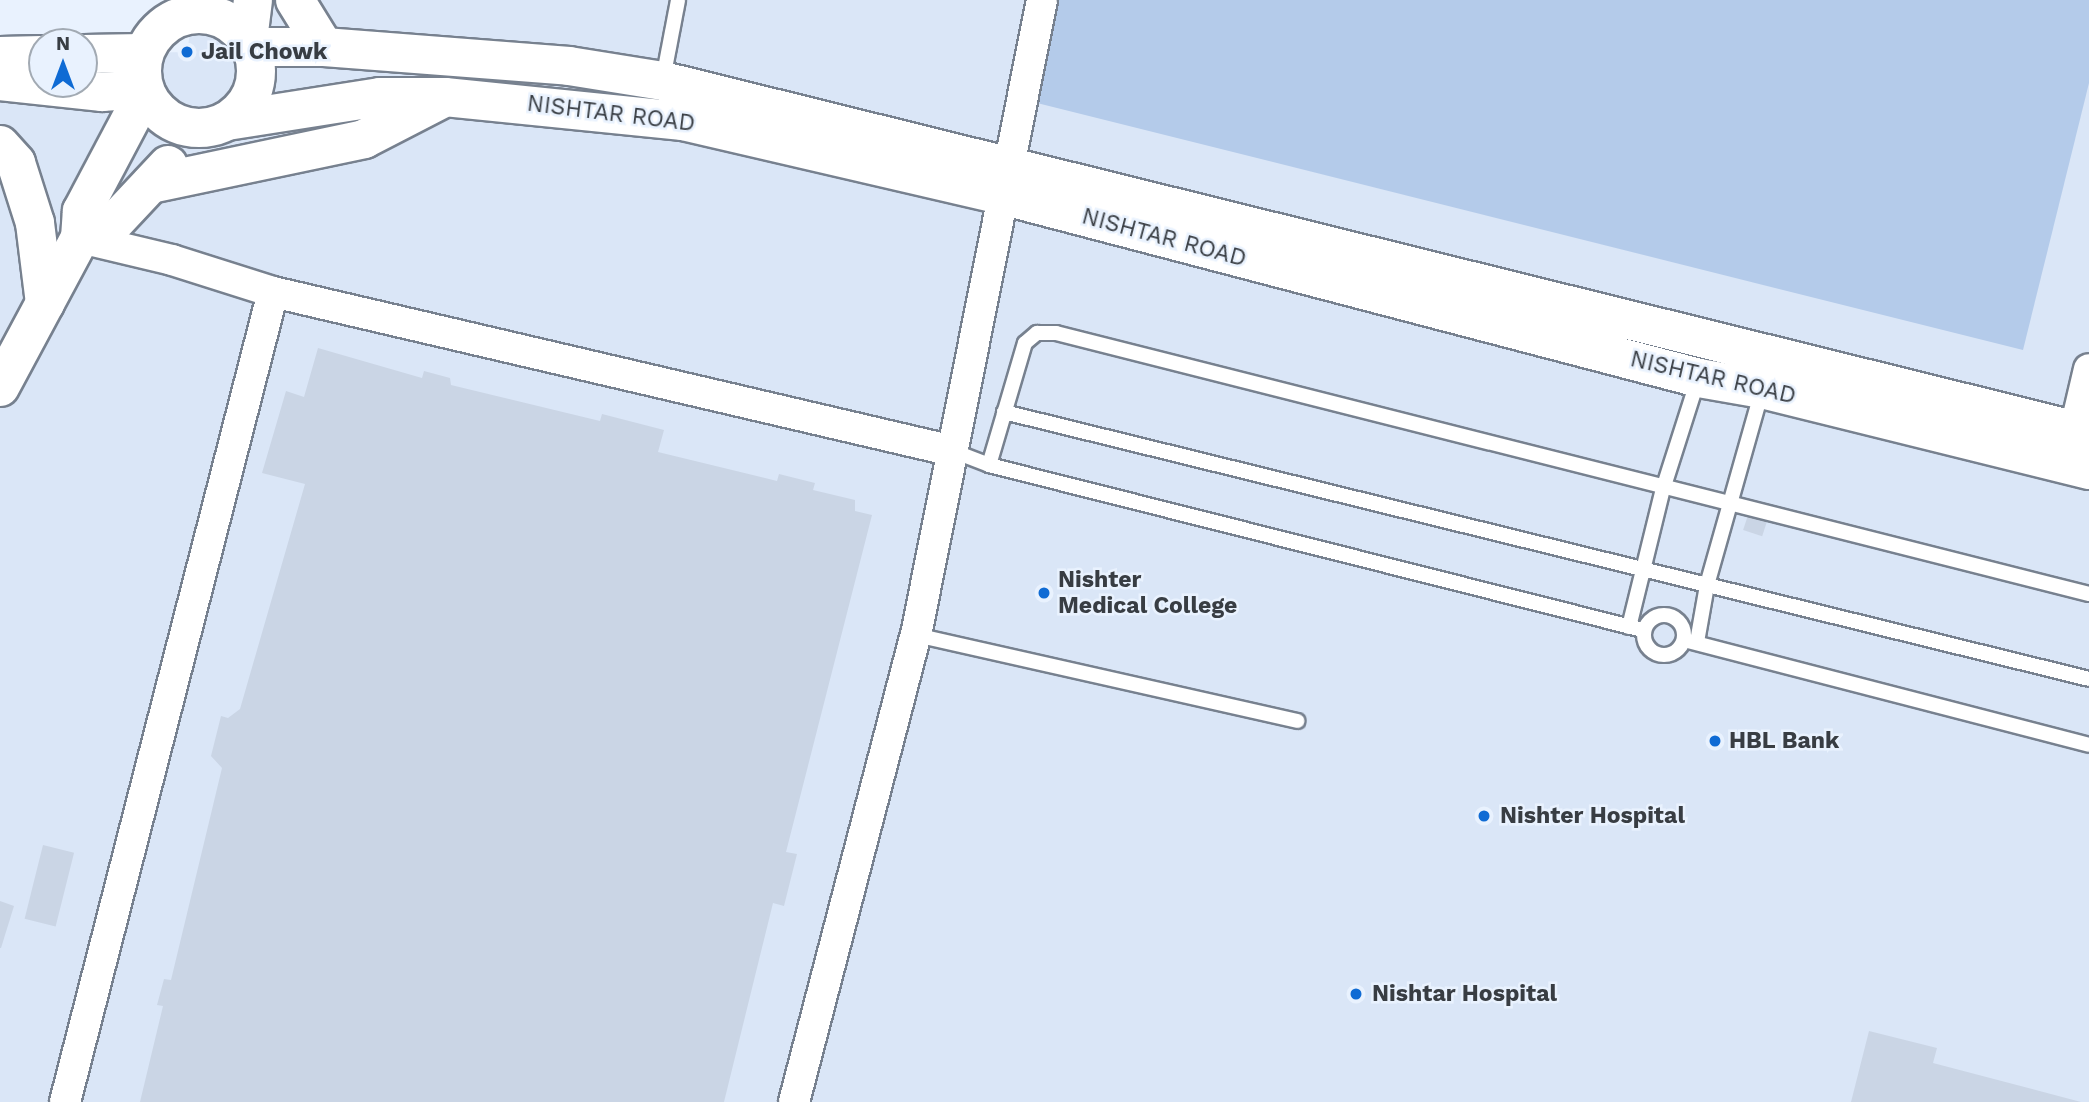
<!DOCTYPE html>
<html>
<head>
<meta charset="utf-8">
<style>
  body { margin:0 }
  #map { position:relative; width:2089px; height:1102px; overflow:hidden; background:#e9f2fe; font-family:"Work Sans",sans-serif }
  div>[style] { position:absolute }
  .built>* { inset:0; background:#dae6f7 }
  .green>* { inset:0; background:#b4cbea }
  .building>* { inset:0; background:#cad5e5; transform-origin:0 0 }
  .roads { filter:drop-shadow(2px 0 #77818f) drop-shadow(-2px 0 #77818f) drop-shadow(0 2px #77818f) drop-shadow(0 -2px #77818f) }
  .lane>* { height:14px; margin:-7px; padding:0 7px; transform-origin:7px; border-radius:7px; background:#fff }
  .lane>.ring { margin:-7px; padding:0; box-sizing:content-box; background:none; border:14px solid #fff; border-radius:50% }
  .street>* { height:30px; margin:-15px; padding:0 15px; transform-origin:15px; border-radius:15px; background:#fff }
  .secondary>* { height:38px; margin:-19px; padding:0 19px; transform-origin:19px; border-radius:19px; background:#fff }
  .secondary>.ring { margin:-19px; padding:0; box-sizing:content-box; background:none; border:38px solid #fff; border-radius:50% }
  .dots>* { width:19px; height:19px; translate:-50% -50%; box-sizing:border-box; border:4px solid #e9f2fe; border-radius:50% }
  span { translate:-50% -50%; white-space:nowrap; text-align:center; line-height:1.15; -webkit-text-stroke:5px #e9f2fe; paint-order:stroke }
  .poi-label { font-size:23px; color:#383d43; font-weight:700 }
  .left { translate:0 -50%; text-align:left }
  .street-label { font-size:23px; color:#383d43 }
  .north { position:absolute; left:28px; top:28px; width:70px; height:70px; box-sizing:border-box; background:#e9f2fe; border:2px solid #a2aab3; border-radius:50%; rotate:0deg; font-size:19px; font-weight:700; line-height:28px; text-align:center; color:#383d43 }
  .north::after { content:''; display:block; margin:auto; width:24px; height:32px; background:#0f6bd4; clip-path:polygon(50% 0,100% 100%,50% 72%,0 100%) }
</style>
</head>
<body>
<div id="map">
  <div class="built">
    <i style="clip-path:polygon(195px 0,2089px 0,2089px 1102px,0 1102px,0 56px,42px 84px,84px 84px,84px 54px,187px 52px)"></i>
  </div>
  <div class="green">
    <i style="clip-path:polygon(1050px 0,2089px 0,2089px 83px,2023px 350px,1025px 100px)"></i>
  </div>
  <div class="building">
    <i style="clip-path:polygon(318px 348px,422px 378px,424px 371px,450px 378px,451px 385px,600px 421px,602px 414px,664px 430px,658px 452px,777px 481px,779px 474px,815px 483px,813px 490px,855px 500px,855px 511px,872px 515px,786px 852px,797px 854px,784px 906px,773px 903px,724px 1102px,140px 1102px,163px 1006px,157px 1005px,164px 979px,171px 980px,222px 768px,211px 756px,221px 716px,228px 718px,240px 709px,305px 484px,262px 473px,286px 391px,304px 397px)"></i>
    <i style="left:1749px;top:512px;width:20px;height:19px;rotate:18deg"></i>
    <i style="left:43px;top:845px;width:32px;height:76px;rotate:14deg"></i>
    <i style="clip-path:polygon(0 901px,14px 906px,1px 948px,0 948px)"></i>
    <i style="clip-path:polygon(1869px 1031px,1937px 1048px,1933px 1063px,2081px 1102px,1851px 1102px)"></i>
  </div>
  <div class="roads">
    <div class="lane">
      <i style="left:663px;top:79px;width:80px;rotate:-79.2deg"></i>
      <i style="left:1004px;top:412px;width:1117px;rotate:13.82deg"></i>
      <i style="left:953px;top:451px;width:39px;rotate:21deg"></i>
      <i style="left:989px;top:465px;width:674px;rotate:14.16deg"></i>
      <i style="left:989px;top:465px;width:127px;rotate:-73.6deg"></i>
      <i style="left:1025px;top:343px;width:16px;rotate:-40deg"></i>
      <i style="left:1037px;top:333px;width:19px"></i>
      <i style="left:1056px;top:333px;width:1065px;rotate:14.18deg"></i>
      <i class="ring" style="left:1644px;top:615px;width:26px;height:26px"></i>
      <i style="left:1629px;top:627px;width:142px;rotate:-76.2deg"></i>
      <i style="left:1663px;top:489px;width:115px;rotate:-72.3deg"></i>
      <i style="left:916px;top:635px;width:391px;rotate:12.7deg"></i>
      <i style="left:1684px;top:640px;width:418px;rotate:14.5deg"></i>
      <i style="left:1697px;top:642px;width:58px;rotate:-80deg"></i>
      <i style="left:1707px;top:585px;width:203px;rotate:-74.2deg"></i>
    </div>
    <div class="street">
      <i style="left:80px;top:238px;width:95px;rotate:13.4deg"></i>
      <i style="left:172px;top:260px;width:106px;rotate:17.6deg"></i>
      <i style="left:273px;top:292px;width:698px;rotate:13.16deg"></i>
      <i style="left:2070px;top:450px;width:83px;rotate:-76.8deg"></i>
      <i style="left:65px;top:1102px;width:836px;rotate:-75.6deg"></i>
      <i style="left:794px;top:1102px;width:483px;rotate:-75.4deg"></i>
      <i style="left:916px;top:635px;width:647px;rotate:-78.78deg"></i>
    </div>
    <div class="secondary">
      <i style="left:295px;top:0;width:55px;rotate:58.3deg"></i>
      <i class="ring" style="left:142px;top:14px;width:76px;height:76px"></i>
      <i style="left:248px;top:40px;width:40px;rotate:-82.9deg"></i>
      <i style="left:252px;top:47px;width:72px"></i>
      <i style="left:324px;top:47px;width:246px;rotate:4.4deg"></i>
      <i style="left:569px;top:66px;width:95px;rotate:9.1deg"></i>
      <i style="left:663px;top:81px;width:1469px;rotate:13.9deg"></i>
      <i style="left:84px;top:54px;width:59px;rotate:-1deg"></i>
      <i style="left:0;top:56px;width:42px;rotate:-1.4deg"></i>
      <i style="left:0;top:81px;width:103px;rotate:6.2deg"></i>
      <i style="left:102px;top:92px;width:42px;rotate:-4.1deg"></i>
      <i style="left:227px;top:121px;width:155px;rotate:-8.9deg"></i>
      <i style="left:380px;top:97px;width:65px"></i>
      <i style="left:445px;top:97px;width:239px;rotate:5.8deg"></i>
      <i style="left:683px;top:121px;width:331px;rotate:13.1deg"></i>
      <i style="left:1005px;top:196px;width:717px;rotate:14.69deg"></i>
      <i style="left:1699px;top:378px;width:64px;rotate:9.9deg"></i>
      <i style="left:1762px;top:389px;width:337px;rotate:13.9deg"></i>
      <i style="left:0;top:145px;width:24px;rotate:48deg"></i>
      <i style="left:16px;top:163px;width:63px;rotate:72.4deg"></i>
      <i style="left:35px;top:223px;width:81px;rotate:82.9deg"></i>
      <i style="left:151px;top:184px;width:218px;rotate:-11.9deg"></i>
      <i style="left:364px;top:139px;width:85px;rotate:-27.2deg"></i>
      <i style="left:80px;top:238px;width:32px;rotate:-20deg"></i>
      <i style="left:110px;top:227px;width:85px;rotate:-46.9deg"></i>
      <i style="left:0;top:387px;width:169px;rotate:-61.8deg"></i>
      <i style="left:80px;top:238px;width:27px;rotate:-86deg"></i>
      <i style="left:82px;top:211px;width:135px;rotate:-62.1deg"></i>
    </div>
  </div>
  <div class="dots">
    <i style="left:187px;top:52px;background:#0f6bd4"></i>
    <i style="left:1044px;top:593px;background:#0f6bd4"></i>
    <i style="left:1715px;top:741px;background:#0f6bd4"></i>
    <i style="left:1484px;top:816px;background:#0f6bd4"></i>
    <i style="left:1356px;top:994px;background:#0f6bd4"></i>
  </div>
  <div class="poi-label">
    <span class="left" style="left:201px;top:52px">Jail Chowk</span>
    <span class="left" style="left:1058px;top:593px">Nishter<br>Medical College</span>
    <span class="left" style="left:1729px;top:741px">HBL Bank</span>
    <span class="left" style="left:1500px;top:816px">Nishter Hospital</span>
    <span class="left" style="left:1372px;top:994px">Nishtar Hospital</span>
  </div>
  <div class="street-label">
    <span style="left:611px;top:114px;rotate:7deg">NISHTAR ROAD</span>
    <span style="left:1164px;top:238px;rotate:15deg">NISHTAR ROAD</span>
    <span style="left:1713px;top:378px;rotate:13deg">NISHTAR ROAD</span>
  </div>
  <div class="north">N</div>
</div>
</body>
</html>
